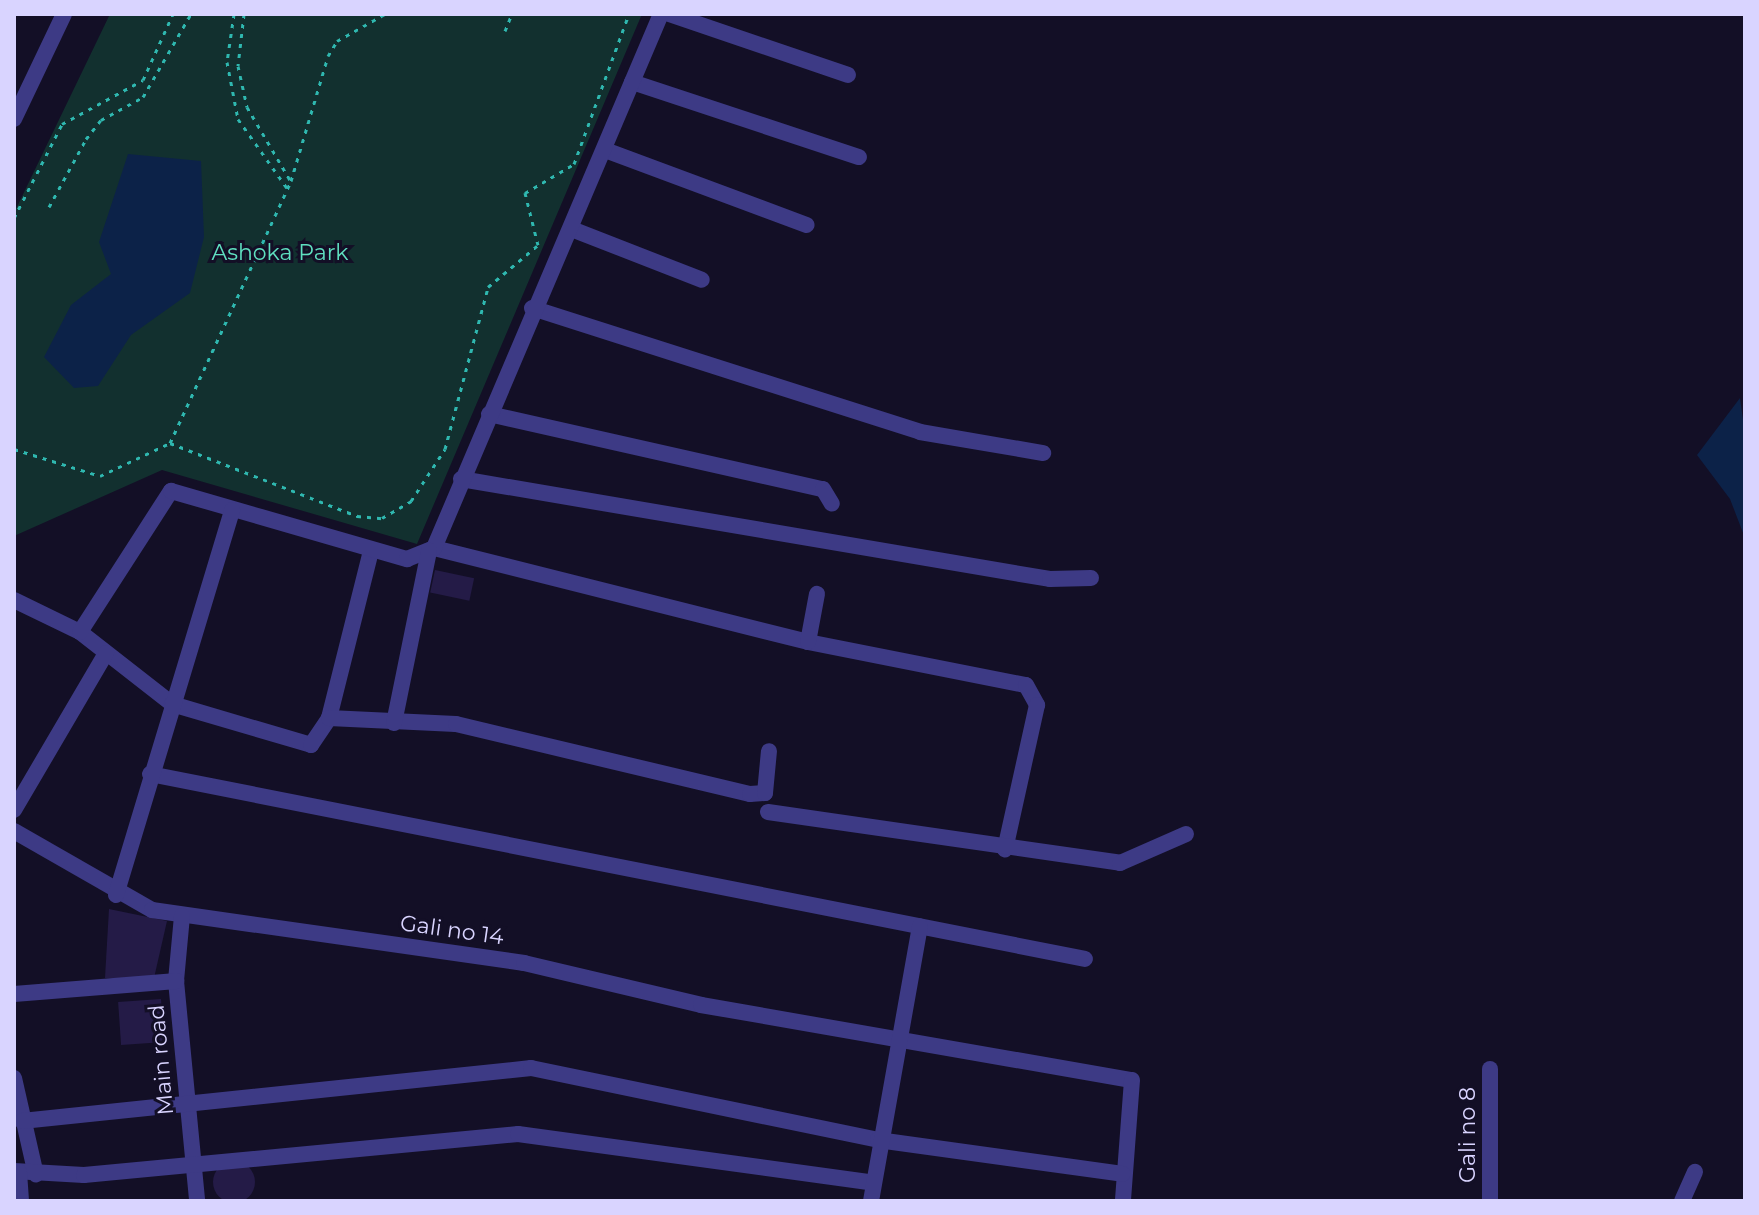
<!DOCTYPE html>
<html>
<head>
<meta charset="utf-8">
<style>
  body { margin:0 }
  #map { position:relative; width:1759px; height:1215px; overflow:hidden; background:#130f26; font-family:Montserrat,sans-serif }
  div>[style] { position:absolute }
  .green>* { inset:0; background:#12302f }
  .water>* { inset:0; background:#0c2248 }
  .building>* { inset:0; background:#241b47; transform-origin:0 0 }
  .round { border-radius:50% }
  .path>* { height:3px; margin-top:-1.5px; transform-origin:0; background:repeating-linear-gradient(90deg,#2fb8b0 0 4px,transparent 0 10px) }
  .minor>* { height:16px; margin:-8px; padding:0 8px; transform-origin:8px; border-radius:8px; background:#3d3a85 }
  span { translate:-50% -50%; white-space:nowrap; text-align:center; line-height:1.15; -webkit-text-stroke:6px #130f26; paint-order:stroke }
  .park-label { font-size:22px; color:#5fe0c0 }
  .street-label { font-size:22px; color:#d9d4ff }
  .frame { position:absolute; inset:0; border:16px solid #d9d4ff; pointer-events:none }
</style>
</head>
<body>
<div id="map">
  <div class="green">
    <i style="clip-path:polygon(110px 14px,642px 14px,417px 544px,162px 470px,14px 536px,14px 213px)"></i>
  </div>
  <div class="water">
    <i style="clip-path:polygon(128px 154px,201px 161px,204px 237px,190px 293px,131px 335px,98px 386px,74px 388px,44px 357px,71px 305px,111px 274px,99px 242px)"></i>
    <i style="clip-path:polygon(1740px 398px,1745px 434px,1745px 538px,1730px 499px,1697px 455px)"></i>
  </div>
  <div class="building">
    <i style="left:435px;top:570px;width:40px;height:23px;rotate:12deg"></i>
    <i style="clip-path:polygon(109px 909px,167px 921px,154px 978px,105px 978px)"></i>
    <i style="left:161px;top:999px;width:43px;height:43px;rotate:86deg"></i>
    <i class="round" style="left:213px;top:1161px;width:42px;height:42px"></i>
  </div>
  <div class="path">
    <i style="left:234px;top:14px;width:49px;rotate:98.3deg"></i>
    <i style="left:227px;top:62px;width:58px;rotate:79.1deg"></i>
    <i style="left:238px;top:119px;width:85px;rotate:54.6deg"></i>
    <i style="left:244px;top:14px;width:52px;rotate:96.6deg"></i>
    <i style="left:238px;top:66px;width:42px;rotate:77.6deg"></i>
    <i style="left:247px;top:107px;width:85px;rotate:59.5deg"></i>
    <i style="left:505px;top:31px;width:18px;rotate:-68deg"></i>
    <i style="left:49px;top:207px;width:77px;rotate:-61.4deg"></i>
    <i style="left:86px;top:139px;width:24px;rotate:-52deg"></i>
    <i style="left:101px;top:120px;width:48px;rotate:-28.7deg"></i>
    <i style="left:143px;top:97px;width:96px;rotate:-60deg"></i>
    <i style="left:14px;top:218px;width:106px;rotate:-62.9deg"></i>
    <i style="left:62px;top:124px;width:92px;rotate:-28.5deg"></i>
    <i style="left:143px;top:80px;width:72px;rotate:-65.6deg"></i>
    <i style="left:170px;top:443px;width:289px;rotate:-65.2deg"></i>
    <i style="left:291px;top:181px;width:130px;rotate:-73.5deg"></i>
    <i style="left:328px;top:56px;width:17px;rotate:-59deg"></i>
    <i style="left:337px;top:41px;width:55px;rotate:-29.4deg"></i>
    <i style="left:14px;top:449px;width:90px;rotate:17.4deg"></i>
    <i style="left:100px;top:476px;width:77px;rotate:-25.2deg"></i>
    <i style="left:170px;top:443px;width:201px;rotate:21.3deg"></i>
    <i style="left:357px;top:516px;width:25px;rotate:5deg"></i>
    <i style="left:382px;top:518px;width:34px;rotate:-30deg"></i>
    <i style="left:411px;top:501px;width:62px;rotate:-56.8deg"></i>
    <i style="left:445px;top:449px;width:168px;rotate:-75.1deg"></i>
    <i style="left:488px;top:287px;width:65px;rotate:-40deg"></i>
    <i style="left:538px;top:245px;width:54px;rotate:-104deg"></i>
    <i style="left:525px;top:193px;width:57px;rotate:-30.6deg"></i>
    <i style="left:574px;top:164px;width:160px;rotate:-69.9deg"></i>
  </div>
  <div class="minor">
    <i style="left:669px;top:14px;width:189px;rotate:18.8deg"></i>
    <i style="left:632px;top:82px;width:239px;rotate:18.3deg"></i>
    <i style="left:14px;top:119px;width:116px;rotate:-64.5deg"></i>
    <i style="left:605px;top:150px;width:215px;rotate:20.4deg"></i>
    <i style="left:574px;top:230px;width:137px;rotate:21.3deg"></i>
    <i style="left:532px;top:308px;width:407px;rotate:17.7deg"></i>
    <i style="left:920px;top:432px;width:125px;rotate:9.7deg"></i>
    <i style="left:489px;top:414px;width:342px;rotate:12.7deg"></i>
    <i style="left:823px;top:489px;width:17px;rotate:59deg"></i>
    <i style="left:461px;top:479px;width:597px;rotate:9.64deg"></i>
    <i style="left:1050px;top:579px;width:41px;rotate:-1.4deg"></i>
    <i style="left:434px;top:548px;width:386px;rotate:14.1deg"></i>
    <i style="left:808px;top:642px;width:222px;rotate:11.2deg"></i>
    <i style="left:1026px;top:685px;width:23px;rotate:61deg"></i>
    <i style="left:1037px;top:705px;width:148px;rotate:102.5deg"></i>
    <i style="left:14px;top:600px;width:73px;rotate:25.9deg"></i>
    <i style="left:80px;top:632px;width:117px;rotate:38deg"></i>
    <i style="left:172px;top:704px;width:145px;rotate:16.4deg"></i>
    <i style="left:311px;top:745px;width:32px;rotate:-56deg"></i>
    <i style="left:329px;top:718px;width:172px;rotate:-75.9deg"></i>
    <i style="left:80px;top:632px;width:168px;rotate:-57.2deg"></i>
    <i style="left:171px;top:491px;width:246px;rotate:16.1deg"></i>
    <i style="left:407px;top:559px;width:29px;rotate:-22deg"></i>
    <i style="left:434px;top:548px;width:580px;rotate:-66.97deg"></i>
    <i style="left:808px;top:642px;width:49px;rotate:-79.4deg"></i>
    <i style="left:329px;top:718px;width:127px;rotate:2.7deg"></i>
    <i style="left:456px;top:724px;width:302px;rotate:13.4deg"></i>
    <i style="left:750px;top:794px;width:15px;rotate:-4deg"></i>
    <i style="left:765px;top:793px;width:42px;rotate:-84.6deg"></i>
    <i style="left:394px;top:723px;width:176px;rotate:-78.5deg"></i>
    <i style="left:150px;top:774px;width:953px;rotate:11.19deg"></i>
    <i style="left:14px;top:810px;width:182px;rotate:-59.6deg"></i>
    <i style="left:768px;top:812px;width:356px;rotate:8.2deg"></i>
    <i style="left:1120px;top:863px;width:72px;rotate:-23.7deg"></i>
    <i style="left:14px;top:831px;width:159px;rotate:29.8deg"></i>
    <i style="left:152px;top:910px;width:376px;rotate:8.1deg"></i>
    <i style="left:524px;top:963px;width:182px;rotate:13.3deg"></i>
    <i style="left:701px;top:1005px;width:437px;rotate:9.9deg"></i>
    <i style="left:1132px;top:1080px;width:121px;rotate:94.3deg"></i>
    <i style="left:116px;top:895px;width:402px;rotate:-73.2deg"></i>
    <i style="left:182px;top:916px;width:65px;rotate:95.3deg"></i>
    <i style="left:176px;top:981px;width:221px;rotate:84.5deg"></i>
    <i style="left:14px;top:994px;width:163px;rotate:-4.6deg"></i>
    <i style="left:14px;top:1078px;width:99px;rotate:77.2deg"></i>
    <i style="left:22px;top:1121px;width:512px;rotate:-5.94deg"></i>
    <i style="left:531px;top:1068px;width:354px;rotate:11.7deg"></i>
    <i style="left:878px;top:1140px;width:247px;rotate:7.9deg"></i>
    <i style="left:14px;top:1171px;width:70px;rotate:3.3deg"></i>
    <i style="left:84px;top:1175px;width:436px;rotate:-5.4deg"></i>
    <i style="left:518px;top:1134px;width:359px;rotate:7.8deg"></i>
    <i style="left:19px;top:1172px;width:29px;rotate:86deg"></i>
    <i style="left:871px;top:1201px;width:279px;rotate:-79.9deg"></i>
    <i style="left:1490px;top:1201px;width:132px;rotate:-90deg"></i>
    <i style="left:1682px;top:1201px;width:32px;rotate:-66deg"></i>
  </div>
  <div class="park-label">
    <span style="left:280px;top:253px">Ashoka Park</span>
  </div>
  <div class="street-label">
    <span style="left:452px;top:930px;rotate:8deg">Gali no 14</span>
    <span style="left:161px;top:1060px;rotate:-95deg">Main road</span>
    <span style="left:1468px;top:1135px;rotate:-90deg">Gali no 8</span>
  </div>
  <div class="frame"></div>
</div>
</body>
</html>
